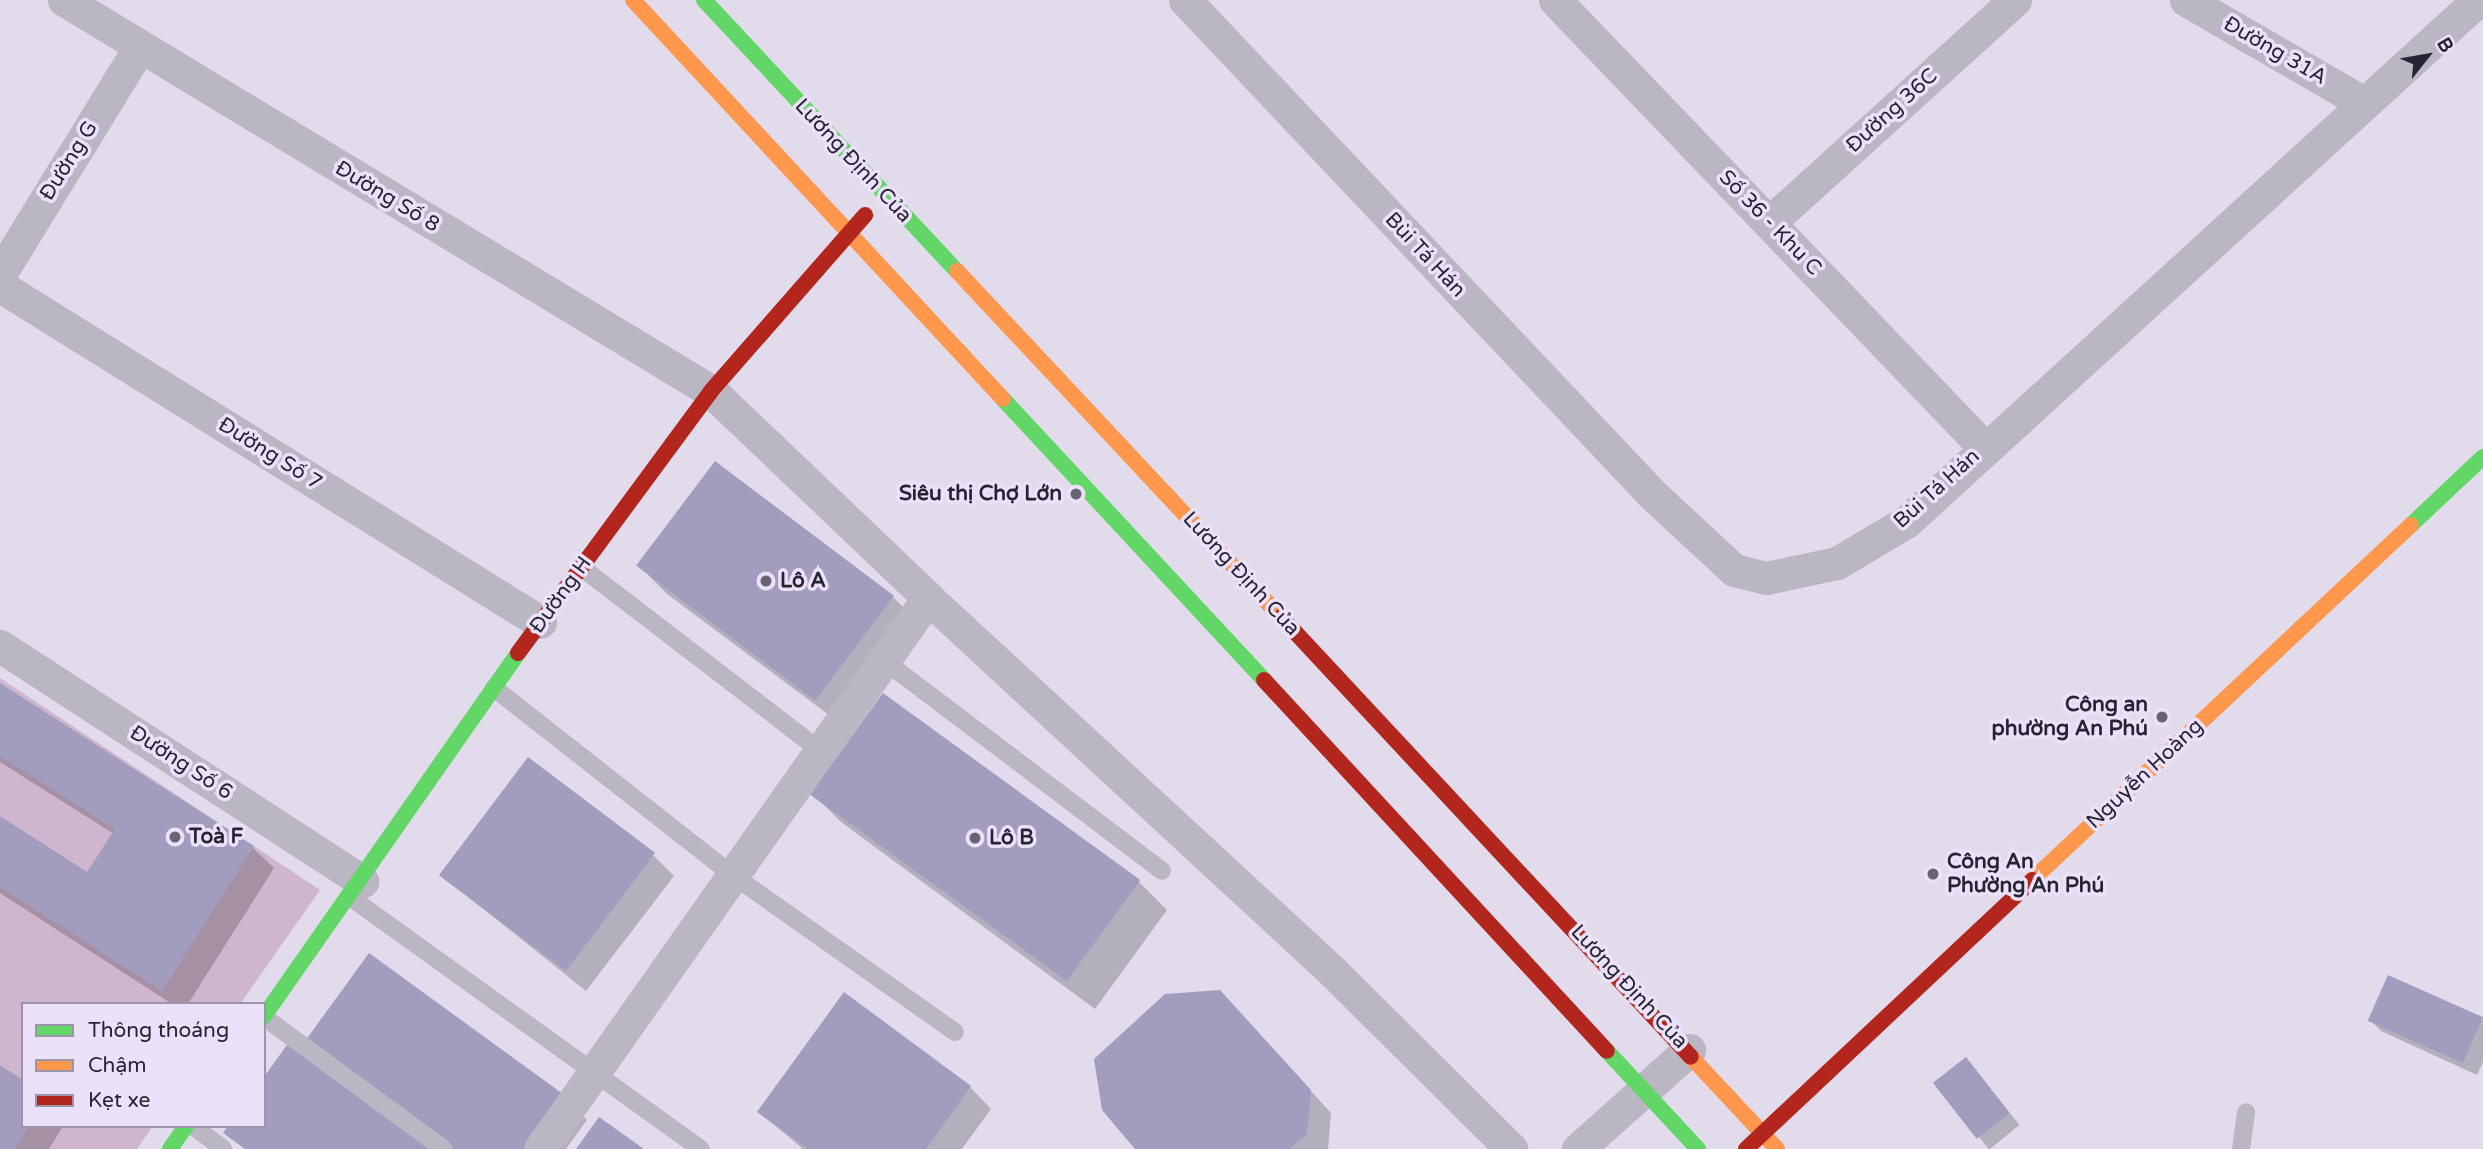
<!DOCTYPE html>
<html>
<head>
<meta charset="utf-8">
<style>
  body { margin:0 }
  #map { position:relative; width:2483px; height:1149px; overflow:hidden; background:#e1dbeb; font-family:"Varela Round",sans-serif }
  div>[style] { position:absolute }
  .green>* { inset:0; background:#cfb5ce }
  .shadow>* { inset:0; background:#0003; transform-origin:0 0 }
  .building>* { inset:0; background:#a29cbf; transform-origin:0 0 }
  .lane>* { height:18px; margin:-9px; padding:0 9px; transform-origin:9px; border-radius:9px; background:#bab6c3 }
  .street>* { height:33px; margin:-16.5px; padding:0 16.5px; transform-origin:16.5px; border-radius:16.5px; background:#bab6c3 }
  .fast>* { height:16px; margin:-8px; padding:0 8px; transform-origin:8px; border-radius:8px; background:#63d668 }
  .slow>* { height:16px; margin:-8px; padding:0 8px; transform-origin:8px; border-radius:8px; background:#ff974d }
  .jam>* { height:16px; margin:-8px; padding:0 8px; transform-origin:8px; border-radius:8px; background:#b3261e }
  .dots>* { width:19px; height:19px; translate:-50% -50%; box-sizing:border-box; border:4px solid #ebe1f9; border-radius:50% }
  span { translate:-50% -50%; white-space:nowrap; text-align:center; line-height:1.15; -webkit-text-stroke:7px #ebe1f9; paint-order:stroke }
  .street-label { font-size:21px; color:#272433 }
  .poi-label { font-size:21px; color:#272433; font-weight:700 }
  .right { translate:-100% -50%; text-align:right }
  .left { translate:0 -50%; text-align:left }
  .legend { position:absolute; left:21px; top:1002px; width:245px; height:126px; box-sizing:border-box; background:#ebe1f9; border:2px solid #9d95aa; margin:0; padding:9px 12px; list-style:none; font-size:21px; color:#272433 }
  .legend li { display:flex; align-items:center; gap:14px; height:35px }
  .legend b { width:35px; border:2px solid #9d95aa }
  .north { position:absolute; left:2392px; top:21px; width:70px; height:70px; -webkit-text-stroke:5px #ebe1f9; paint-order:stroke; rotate:59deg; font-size:19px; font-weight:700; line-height:28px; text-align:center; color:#272433 }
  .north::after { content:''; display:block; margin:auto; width:24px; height:32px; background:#272433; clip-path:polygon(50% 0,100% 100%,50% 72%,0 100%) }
</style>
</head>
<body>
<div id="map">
  <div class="green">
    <i style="clip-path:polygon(0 678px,320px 890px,240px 1004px,23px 1004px,23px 1126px,153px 1126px,137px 1149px,0 1149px)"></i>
  </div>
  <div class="shadow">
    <i style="clip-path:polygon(715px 464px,893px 597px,921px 625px,845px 727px,667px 594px,639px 566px)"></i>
    <i style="clip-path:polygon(0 685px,252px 847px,274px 868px,188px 1004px,172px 1004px,0 893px,0 819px,88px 875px,114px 834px,0 762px)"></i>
    <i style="clip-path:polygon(884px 695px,1139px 882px,1167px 910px,1095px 1009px,841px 822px,813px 794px)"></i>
    <i style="clip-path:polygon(653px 855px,674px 876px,586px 991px,441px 875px)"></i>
    <i style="clip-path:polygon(2389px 978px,2483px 1020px,2483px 1062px,2477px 1075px,2381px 1031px,2370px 1020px)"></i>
    <i style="clip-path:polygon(844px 994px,970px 1087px,991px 1109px,962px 1149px,803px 1149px,759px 1112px)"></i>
    <i style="clip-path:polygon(1241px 1014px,1331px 1113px,1328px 1149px,1138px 1149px)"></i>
    <i style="left:1966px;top:1059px;width:85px;height:39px;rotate:51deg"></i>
    <i style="clip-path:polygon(0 1067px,23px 1126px,63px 1126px,49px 1149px,0 1149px)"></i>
    <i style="clip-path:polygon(566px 1099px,587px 1120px,566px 1149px,443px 1149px)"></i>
  </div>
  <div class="building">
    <i style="left:715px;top:461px;width:224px;height:131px;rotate:37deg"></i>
    <i style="clip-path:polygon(0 683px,254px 846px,162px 991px,0 887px,0 816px,87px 872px,115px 829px,0 756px)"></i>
    <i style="left:883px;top:693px;width:318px;height:125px;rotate:36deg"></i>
    <i style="left:528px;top:757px;width:159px;height:148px;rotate:37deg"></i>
    <i style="clip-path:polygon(369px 953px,567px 1097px,530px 1149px,448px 1149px,303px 1044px)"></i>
    <i style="left:2388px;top:975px;width:104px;height:50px;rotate:24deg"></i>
    <i style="clip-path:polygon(1220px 990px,1311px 1090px,1307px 1134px,1289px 1149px,1135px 1149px,1102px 1110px,1094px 1059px,1165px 994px)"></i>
    <i style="clip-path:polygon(844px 992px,971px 1086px,926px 1149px,808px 1149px,757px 1112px)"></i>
    <i style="clip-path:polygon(289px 1042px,434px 1149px,245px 1149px,223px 1133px,228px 1126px,264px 1126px,264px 1077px)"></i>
    <i style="left:1966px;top:1057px;width:71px;height:42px;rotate:52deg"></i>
    <i style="clip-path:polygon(0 1065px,23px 1080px,23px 1126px,29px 1126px,15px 1149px,0 1149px)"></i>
    <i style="clip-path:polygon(599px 1117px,644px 1149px,576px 1149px)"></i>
  </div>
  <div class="lane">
    <i style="left:581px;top:567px;width:299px;rotate:37.5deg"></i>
    <i style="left:882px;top:659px;width:351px;rotate:37.1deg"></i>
    <i style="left:494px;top:688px;width:301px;rotate:38.1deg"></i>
    <i style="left:731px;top:874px;width:274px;rotate:35.2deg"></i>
    <i style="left:350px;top:897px;width:432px;rotate:35.7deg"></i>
    <i style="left:264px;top:1017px;width:223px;rotate:36.3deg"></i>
    <i style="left:193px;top:1126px;width:38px;rotate:37deg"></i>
    <i style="left:2241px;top:1149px;width:37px;rotate:-82deg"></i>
  </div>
  <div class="street">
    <i style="left:64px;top:0;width:756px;rotate:31.15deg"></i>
    <i style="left:711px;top:391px;width:300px;rotate:43.6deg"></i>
    <i style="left:928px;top:598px;width:548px;rotate:42.71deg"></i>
    <i style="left:1331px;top:970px;width:254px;rotate:44.8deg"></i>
    <i style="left:1185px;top:0;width:681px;rotate:46.61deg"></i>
    <i style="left:1653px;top:495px;width:110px;rotate:42.8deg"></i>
    <i style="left:1734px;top:570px;width:33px;rotate:14deg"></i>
    <i style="left:1766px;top:578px;width:73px;rotate:-11.9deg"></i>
    <i style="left:1837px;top:563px;width:80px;rotate:-30.7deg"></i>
    <i style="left:1906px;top:522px;width:774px;rotate:-42.38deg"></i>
    <i style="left:1555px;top:0;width:620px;rotate:46.18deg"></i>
    <i style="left:2186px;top:0;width:206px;rotate:30.1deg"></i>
    <i style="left:1770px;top:222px;width:331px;rotate:-42.2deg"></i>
    <i style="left:0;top:274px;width:265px;rotate:-58.4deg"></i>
    <i style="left:0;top:286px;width:636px;rotate:31.89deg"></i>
    <i style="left:0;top:646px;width:432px;rotate:33deg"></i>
    <i style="left:540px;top:1149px;width:674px;rotate:-54.85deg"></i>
    <i style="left:1578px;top:1149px;width:149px;rotate:-41.7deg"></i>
  </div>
  <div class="fast">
    <i style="left:704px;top:0;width:371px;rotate:47deg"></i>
    <i style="left:1003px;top:399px;width:384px;rotate:47.1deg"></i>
    <i style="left:2411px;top:525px;width:99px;rotate:-43.4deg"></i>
    <i style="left:264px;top:1016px;width:443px;rotate:-55deg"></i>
    <i style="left:1607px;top:1051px;width:134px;rotate:47.1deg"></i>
    <i style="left:170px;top:1149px;width:28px;rotate:-55deg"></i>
  </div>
  <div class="slow">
    <i style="left:633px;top:0;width:544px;rotate:47.16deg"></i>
    <i style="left:957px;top:271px;width:474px;rotate:46.9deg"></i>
    <i style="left:2032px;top:880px;width:519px;rotate:-43.13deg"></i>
    <i style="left:1691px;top:1057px;width:126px;rotate:46.9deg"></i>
  </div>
  <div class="jam">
    <i style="left:1281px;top:617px;width:601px;rotate:47.02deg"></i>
    <i style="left:518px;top:653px;width:325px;rotate:-53.6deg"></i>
    <i style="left:711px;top:391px;width:234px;rotate:-48.8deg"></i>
    <i style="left:1264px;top:680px;width:505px;rotate:47.25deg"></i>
    <i style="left:1746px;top:1149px;width:393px;rotate:-43.2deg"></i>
  </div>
  <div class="dots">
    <i style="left:1076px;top:494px;background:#686473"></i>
    <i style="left:766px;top:581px;background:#686473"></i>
    <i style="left:2162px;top:717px;background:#686473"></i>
    <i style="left:175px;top:837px;background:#686473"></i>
    <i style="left:975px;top:838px;background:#686473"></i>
    <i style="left:1933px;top:874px;background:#686473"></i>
  </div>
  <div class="street-label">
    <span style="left:2275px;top:51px;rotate:30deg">Đường 31A</span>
    <span style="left:1892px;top:111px;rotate:-42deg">Đường 36C</span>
    <span style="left:69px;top:161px;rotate:-58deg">Đường G</span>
    <span style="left:853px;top:161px;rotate:47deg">Lương Định Của</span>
    <span style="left:387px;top:197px;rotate:31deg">Đường Số 8</span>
    <span style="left:1770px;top:223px;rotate:46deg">Số 36 - Khu C</span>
    <span style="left:1425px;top:255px;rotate:47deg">Bùi Tá Hán</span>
    <span style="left:270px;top:454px;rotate:32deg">Đường Số 7</span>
    <span style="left:1937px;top:489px;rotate:-42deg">Bùi Tá Hán</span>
    <span style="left:1241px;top:574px;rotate:47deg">Lương Định Của</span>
    <span style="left:561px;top:595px;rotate:-54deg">Đường H</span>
    <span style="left:181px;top:763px;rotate:33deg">Đường Số 6</span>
    <span style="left:2145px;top:774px;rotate:-43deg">Nguyễn Hoàng</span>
    <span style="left:1629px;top:987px;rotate:47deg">Lương Định Của</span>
  </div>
  <div class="poi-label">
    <span class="right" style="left:1062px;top:494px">Siêu thị Chợ Lớn</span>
    <span class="left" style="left:780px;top:581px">Lô A</span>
    <span class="right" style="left:2148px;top:717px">Công an<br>phường An Phú</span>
    <span class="left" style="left:189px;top:837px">Toà F</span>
    <span class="left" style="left:989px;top:838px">Lô B</span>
    <span class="left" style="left:1947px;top:874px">Công An<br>Phường An Phú</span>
  </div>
  <ul class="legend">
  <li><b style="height:9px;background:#63d668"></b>Thông thoáng</li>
  <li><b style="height:9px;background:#ff974d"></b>Chậm</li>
  <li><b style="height:9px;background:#b3261e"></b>Kẹt xe</li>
  </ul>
  <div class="north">B</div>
</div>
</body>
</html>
